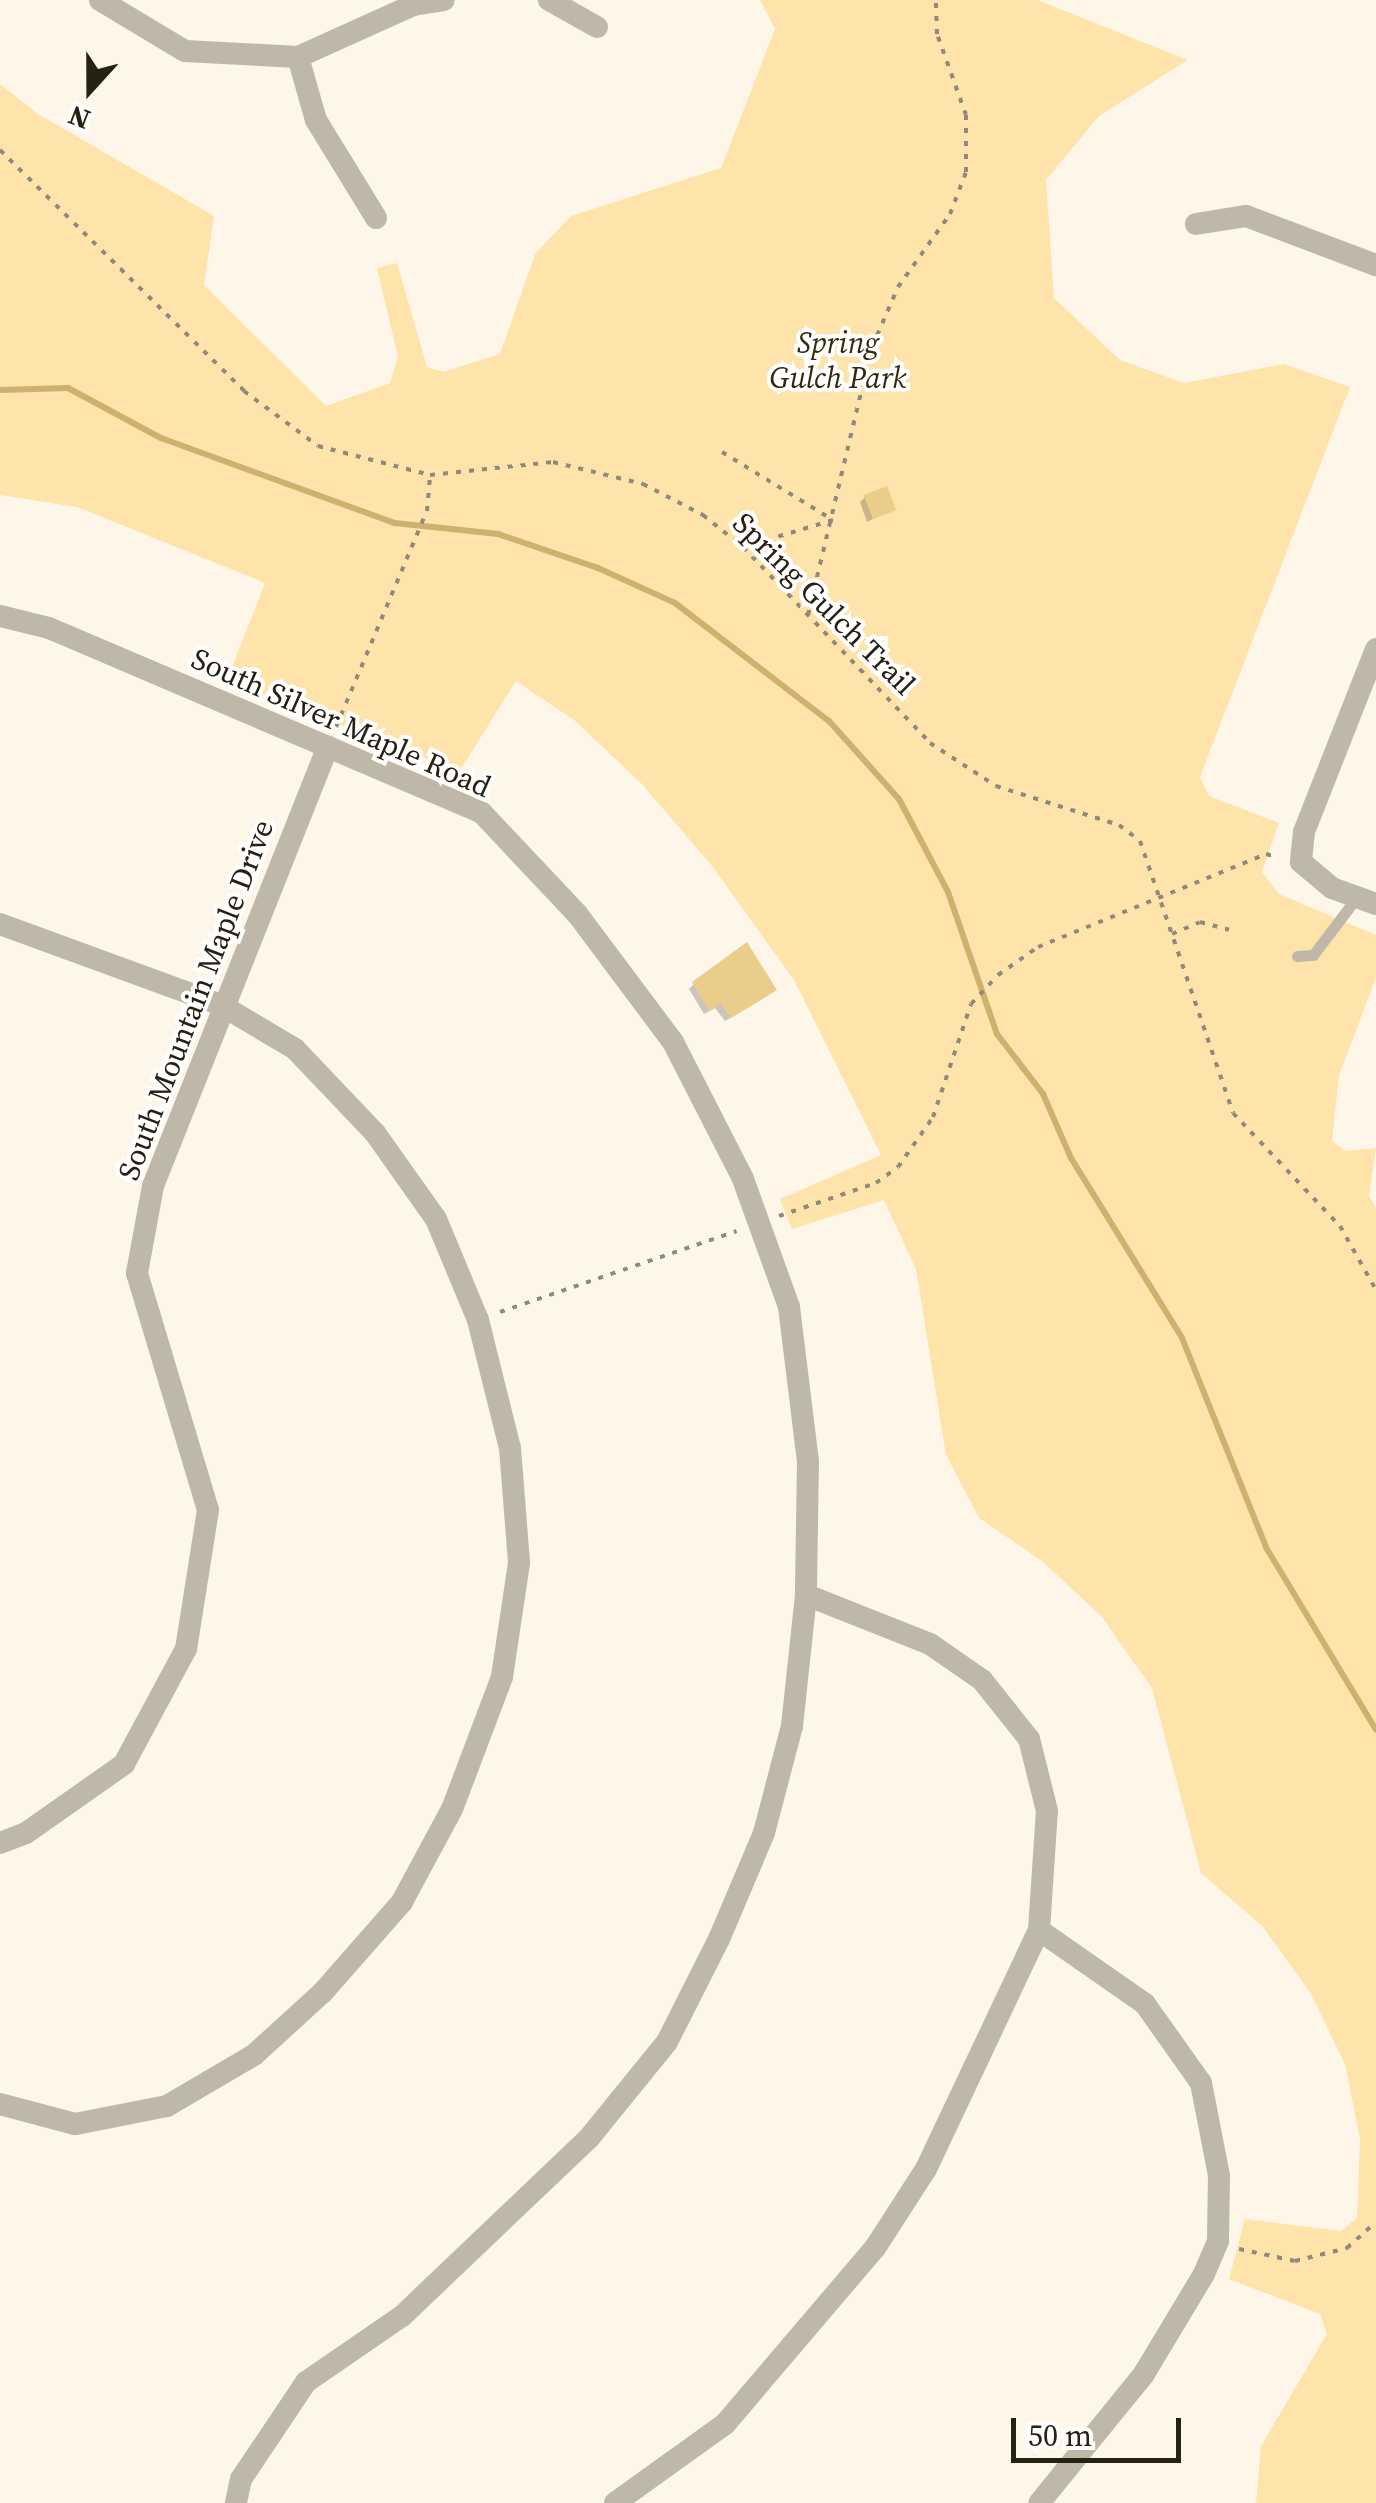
<!DOCTYPE html>
<html>
<head>
<meta charset="utf-8">
<style>
  body { margin:0 }
  #map { position:relative; width:1376px; height:2503px; overflow:hidden; background:#fef7e9; font-family:"Source Serif 4",serif }
  div>[style] { position:absolute }
  .green>* { inset:0; background:#fee3aa }
  .shadow>* { inset:0; background:#0003 }
  .stream>* { height:6px; margin:-3px; padding:0 3px; transform-origin:3px; border-radius:3px; background:#ceb06f }
  .building>* { inset:0; background:#ebcd8b; transform-origin:0 0 }
  .path>* { height:4px; margin-top:-2px; transform-origin:0; background:repeating-linear-gradient(90deg,#908a7c 0 5px,transparent 0 13px) }
  .lane>* { height:11px; margin:-5.5px; padding:0 5.5px; transform-origin:5.5px; border-radius:5.5px; background:#bfb8a9 }
  .street>* { height:22px; margin:-11px; padding:0 11px; transform-origin:11px; border-radius:11px; background:#bfb8a9 }
  span { translate:-50% -50%; white-space:nowrap; text-align:center; line-height:1.15; -webkit-text-stroke:8px #fff; paint-order:stroke }
  .park-label { font-size:30px; color:#36290b; font-style:italic }
  .street-label { font-size:30px; color:#272114 }
  .north { position:absolute; left:40px; top:40px; width:100px; height:100px; -webkit-text-stroke:8px #fff; paint-order:stroke; rotate:201deg; font-size:28px; font-weight:700; line-height:40px; text-align:center; color:#272114 }
  .north::after { content:''; display:block; margin:auto; width:35px; height:45px; background:#272114; clip-path:polygon(50% 0,100% 100%,50% 72%,0 100%) }
  .scale { position:absolute; left:1011px; top:2418px; width:170px; height:45px; box-sizing:border-box; border:5px solid #272114; border-top:0; padding-left:12px; font-size:30px; line-height:35px; white-space:nowrap; color:#272114; -webkit-text-stroke:8px #fff; paint-order:stroke }
</style>
</head>
<body>
<div id="map">
  <div class="green">
    <i style="clip-path:polygon(760px 0,1038px 0,1188px 60px,1099px 116px,1046px 180px,1054px 298px,1120px 360px,1184px 383px,1284px 364px,1350px 387px,1200px 777px,1209px 796px,1279px 823px,1262px 872px,1279px 894px,1376px 935px,1376px 978px,1339px 1075px,1332px 1141px,1346px 1151px,1376px 1148px,1369px 1196px,1376px 1208px,1376px 2503px,1256px 2503px,1261px 2446px,1327px 2334px,1320px 2314px,1229px 2279px,1245px 2219px,1341px 2231px,1357px 2218px,1360px 2139px,1345px 2064px,1310px 1992px,1262px 1926px,1201px 1873px,1152px 1688px,1102px 1617px,1042px 1561px,979px 1518px,946px 1455px,916px 1269px,884px 1200px,792px 1229px,780px 1199px,881px 1155px,794px 980px,712px 866px,643px 785px,574px 720px,516px 681px,459px 772px,227px 680px,265px 583px,77px 507px,0 495px,0 84px,38px 114px,214px 216px,204px 285px,326px 406px,390px 383px,398px 357px,377px 268px,397px 263px,427px 367px,443px 372px,500px 354px,535px 254px,571px 216px,721px 168px,775px 29px)"></i>
  </div>
  <div class="shadow">
    <i style="clip-path:polygon(865px 497px,893px 509px,867px 522px,860px 502px)"></i>
    <i style="clip-path:polygon(694px 984px,769px 995px,725px 1021px,715px 1008px,704px 1014px,689px 989px)"></i>
  </div>
  <div class="stream">
    <i style="left:0;top:390px;width:68px;rotate:-1.7deg"></i>
    <i style="left:68px;top:388px;width:106px;rotate:28.3deg"></i>
    <i style="left:161px;top:438px;width:249px;rotate:20deg"></i>
    <i style="left:395px;top:523px;width:104px;rotate:6.1deg"></i>
    <i style="left:498px;top:534px;width:106px;rotate:18.8deg"></i>
    <i style="left:598px;top:568px;width:85px;rotate:24.4deg"></i>
    <i style="left:675px;top:603px;width:194px;rotate:37.5deg"></i>
    <i style="left:829px;top:721px;width:105px;rotate:48.1deg"></i>
    <i style="left:899px;top:799px;width:105px;rotate:62.2deg"></i>
    <i style="left:948px;top:892px;width:150px;rotate:71deg"></i>
    <i style="left:997px;top:1034px;width:76px;rotate:52.5deg"></i>
    <i style="left:1043px;top:1094px;width:70px;rotate:66.4deg"></i>
    <i style="left:1071px;top:1158px;width:211px;rotate:58.3deg"></i>
    <i style="left:1182px;top:1338px;width:227px;rotate:68.1deg"></i>
    <i style="left:1267px;top:1549px;width:211px;rotate:58.9deg"></i>
  </div>
  <div class="building">
    <i style="left:887px;top:486px;width:26px;height:25px;rotate:69deg"></i>
    <i style="clip-path:polygon(747px 942px,777px 990px,731px 1018px,721px 1004px,710px 1011px,692px 982px)"></i>
  </div>
  <div class="path">
    <i style="left:0;top:150px;width:343px;rotate:44.6deg"></i>
    <i style="left:244px;top:391px;width:92px;rotate:36.6deg"></i>
    <i style="left:318px;top:446px;width:116px;rotate:14.5deg"></i>
    <i style="left:430px;top:475px;width:124px;rotate:-6deg"></i>
    <i style="left:553px;top:462px;width:93px;rotate:13.7deg"></i>
    <i style="left:643px;top:484px;width:68px;rotate:27.3deg"></i>
    <i style="left:703px;top:515px;width:51px;rotate:38.7deg"></i>
    <i style="left:743px;top:547px;width:271px;rotate:46.3deg"></i>
    <i style="left:930px;top:743px;width:79px;rotate:33.1deg"></i>
    <i style="left:996px;top:786px;width:129px;rotate:17.6deg"></i>
    <i style="left:1119px;top:825px;width:26px;rotate:37deg"></i>
    <i style="left:1140px;top:841px;width:287px;rotate:71.1deg"></i>
    <i style="left:1233px;top:1113px;width:156px;rotate:46.6deg"></i>
    <i style="left:1340px;top:1226px;width:73px;rotate:60.6deg"></i>
    <i style="left:722px;top:452px;width:130px;rotate:31.5deg"></i>
    <i style="left:833px;top:520px;width:94px;rotate:163.3deg"></i>
    <i style="left:808px;top:615px;width:276px;rotate:-76.6deg"></i>
    <i style="left:872px;top:347px;width:65px;rotate:-66.6deg"></i>
    <i style="left:898px;top:287px;width:90px;rotate:-54.5deg"></i>
    <i style="left:950px;top:214px;width:45px;rotate:-69.1deg"></i>
    <i style="left:966px;top:172px;width:57px;rotate:-90deg"></i>
    <i style="left:966px;top:115px;width:86px;rotate:-109.7deg"></i>
    <i style="left:937px;top:34px;width:34px;rotate:-92deg"></i>
    <i style="left:336px;top:727px;width:234px;rotate:-67.2deg"></i>
    <i style="left:427px;top:511px;width:36px;rotate:-85deg"></i>
    <i style="left:1172px;top:934px;width:30px;rotate:-23deg"></i>
    <i style="left:1200px;top:922px;width:30px;rotate:15deg"></i>
    <i style="left:779px;top:1216px;width:102px;rotate:-18.8deg"></i>
    <i style="left:876px;top:1183px;width:27px;rotate:-36deg"></i>
    <i style="left:898px;top:1167px;width:61px;rotate:-55deg"></i>
    <i style="left:933px;top:1117px;width:119px;rotate:-71.4deg"></i>
    <i style="left:971px;top:1004px;width:40px;rotate:-47deg"></i>
    <i style="left:998px;top:975px;width:49px;rotate:-35deg"></i>
    <i style="left:1038px;top:947px;width:246px;rotate:-22.2deg"></i>
    <i style="left:1266px;top:854px;width:11px;rotate:15deg"></i>
    <i style="left:500px;top:1312px;width:250px;rotate:-18.9deg"></i>
    <i style="left:1239px;top:2249px;width:57px;rotate:12.1deg"></i>
    <i style="left:1295px;top:2261px;width:54px;rotate:-14deg"></i>
    <i style="left:1347px;top:2248px;width:39px;rotate:-42deg"></i>
  </div>
  <div class="lane">
    <i style="left:1297px;top:956px;width:16px;rotate:-4deg"></i>
    <i style="left:1313px;top:955px;width:73px;rotate:-52.8deg"></i>
  </div>
  <div class="street">
    <i style="left:100px;top:0;width:99px;rotate:31deg"></i>
    <i style="left:185px;top:51px;width:113px;rotate:3deg"></i>
    <i style="left:298px;top:57px;width:126px;rotate:-24.3deg"></i>
    <i style="left:413px;top:5px;width:31px;rotate:-9deg"></i>
    <i style="left:549px;top:0;width:55px;rotate:29.4deg"></i>
    <i style="left:298px;top:57px;width:66px;rotate:74.1deg"></i>
    <i style="left:316px;top:120px;width:115px;rotate:58.5deg"></i>
    <i style="left:1196px;top:224px;width:51px;rotate:-9.1deg"></i>
    <i style="left:1246px;top:216px;width:139px;rotate:20.7deg"></i>
    <i style="left:0;top:616px;width:50px;rotate:13.8deg"></i>
    <i style="left:49px;top:628px;width:471px;rotate:23.1deg"></i>
    <i style="left:482px;top:813px;width:140px;rotate:46.7deg"></i>
    <i style="left:578px;top:915px;width:159px;rotate:53.2deg"></i>
    <i style="left:673px;top:1042px;width:154px;rotate:62.9deg"></i>
    <i style="left:743px;top:1179px;width:136px;rotate:70.2deg"></i>
    <i style="left:789px;top:1307px;width:155px;rotate:83deg"></i>
    <i style="left:808px;top:1461px;width:134px;rotate:90.9deg"></i>
    <i style="left:806px;top:1595px;width:132px;rotate:96.1deg"></i>
    <i style="left:792px;top:1726px;width:111px;rotate:104.7deg"></i>
    <i style="left:764px;top:1833px;width:115px;rotate:113deg"></i>
    <i style="left:719px;top:1939px;width:115px;rotate:116.8deg"></i>
    <i style="left:667px;top:2042px;width:124px;rotate:129.1deg"></i>
    <i style="left:589px;top:2138px;width:258px;rotate:136.4deg"></i>
    <i style="left:402px;top:2316px;width:116px;rotate:145.5deg"></i>
    <i style="left:306px;top:2382px;width:117px;rotate:123.8deg"></i>
    <i style="left:241px;top:2479px;width:25px;rotate:102deg"></i>
    <i style="left:1376px;top:649px;width:197px;rotate:111.5deg"></i>
    <i style="left:1304px;top:832px;width:30px;rotate:96deg"></i>
    <i style="left:1301px;top:862px;width:40px;rotate:40deg"></i>
    <i style="left:1332px;top:888px;width:47px;rotate:20deg"></i>
    <i style="left:0;top:924px;width:235px;rotate:20.1deg"></i>
    <i style="left:221px;top:1005px;width:86px;rotate:30.7deg"></i>
    <i style="left:295px;top:1049px;width:116px;rotate:46.4deg"></i>
    <i style="left:375px;top:1133px;width:105px;rotate:54.7deg"></i>
    <i style="left:436px;top:1219px;width:109px;rotate:67.4deg"></i>
    <i style="left:478px;top:1320px;width:132px;rotate:76deg"></i>
    <i style="left:510px;top:1448px;width:115px;rotate:85.5deg"></i>
    <i style="left:519px;top:1563px;width:115px;rotate:98.5deg"></i>
    <i style="left:502px;top:1677px;width:141px;rotate:110.7deg"></i>
    <i style="left:452px;top:1809px;width:106px;rotate:118.3deg"></i>
    <i style="left:402px;top:1902px;width:120px;rotate:131.3deg"></i>
    <i style="left:323px;top:1992px;width:93px;rotate:137.6deg"></i>
    <i style="left:254px;top:2055px;width:101px;rotate:149.6deg"></i>
    <i style="left:167px;top:2106px;width:94px;rotate:168.9deg"></i>
    <i style="left:75px;top:2124px;width:78px;rotate:-165.1deg"></i>
    <i style="left:0;top:1843px;width:28px;rotate:-21deg"></i>
    <i style="left:26px;top:1833px;width:120px;rotate:-35.1deg"></i>
    <i style="left:124px;top:1764px;width:131px;rotate:-61.7deg"></i>
    <i style="left:186px;top:1649px;width:141px;rotate:-81deg"></i>
    <i style="left:208px;top:1510px;width:247px;rotate:-106.7deg"></i>
    <i style="left:137px;top:1273px;width:88px;rotate:-79.6deg"></i>
    <i style="left:153px;top:1186px;width:473px;rotate:-68.3deg"></i>
    <i style="left:1039px;top:1930px;width:129px;rotate:34.9deg"></i>
    <i style="left:1145px;top:2004px;width:97px;rotate:54.7deg"></i>
    <i style="left:1201px;top:2083px;width:95px;rotate:79deg"></i>
    <i style="left:1219px;top:2176px;width:65px;rotate:90.9deg"></i>
    <i style="left:1218px;top:2241px;width:36px;rotate:113deg"></i>
    <i style="left:1204px;top:2274px;width:117px;rotate:121deg"></i>
    <i style="left:1144px;top:2374px;width:166px;rotate:129.1deg"></i>
    <i style="left:615px;top:2503px;width:135px;rotate:-35.7deg"></i>
    <i style="left:725px;top:2424px;width:231px;rotate:-49.6deg"></i>
    <i style="left:875px;top:2248px;width:94px;rotate:-57.2deg"></i>
    <i style="left:926px;top:2169px;width:264px;rotate:-64.7deg"></i>
    <i style="left:1039px;top:1930px;width:119px;rotate:-86.2deg"></i>
    <i style="left:1047px;top:1811px;width:74px;rotate:-104deg"></i>
    <i style="left:1029px;top:1739px;width:75px;rotate:-128.5deg"></i>
    <i style="left:982px;top:1680px;width:63px;rotate:-145.3deg"></i>
    <i style="left:930px;top:1644px;width:133px;rotate:-158.4deg"></i>
  </div>
  <div class="park-label">
    <span style="left:838px;top:360px">Spring<br>Gulch Park</span>
  </div>
  <div class="street-label">
    <span style="left:824px;top:604px;rotate:45deg">Spring Gulch Trail</span>
    <span style="left:341px;top:723px;rotate:24deg">South Silver Maple Road</span>
    <span style="left:196px;top:1000px;rotate:-69deg">South Mountain Maple Drive</span>
  </div>
  <div class="north">N</div>
  <div class="scale">50 m</div>
</div>
</body>
</html>
